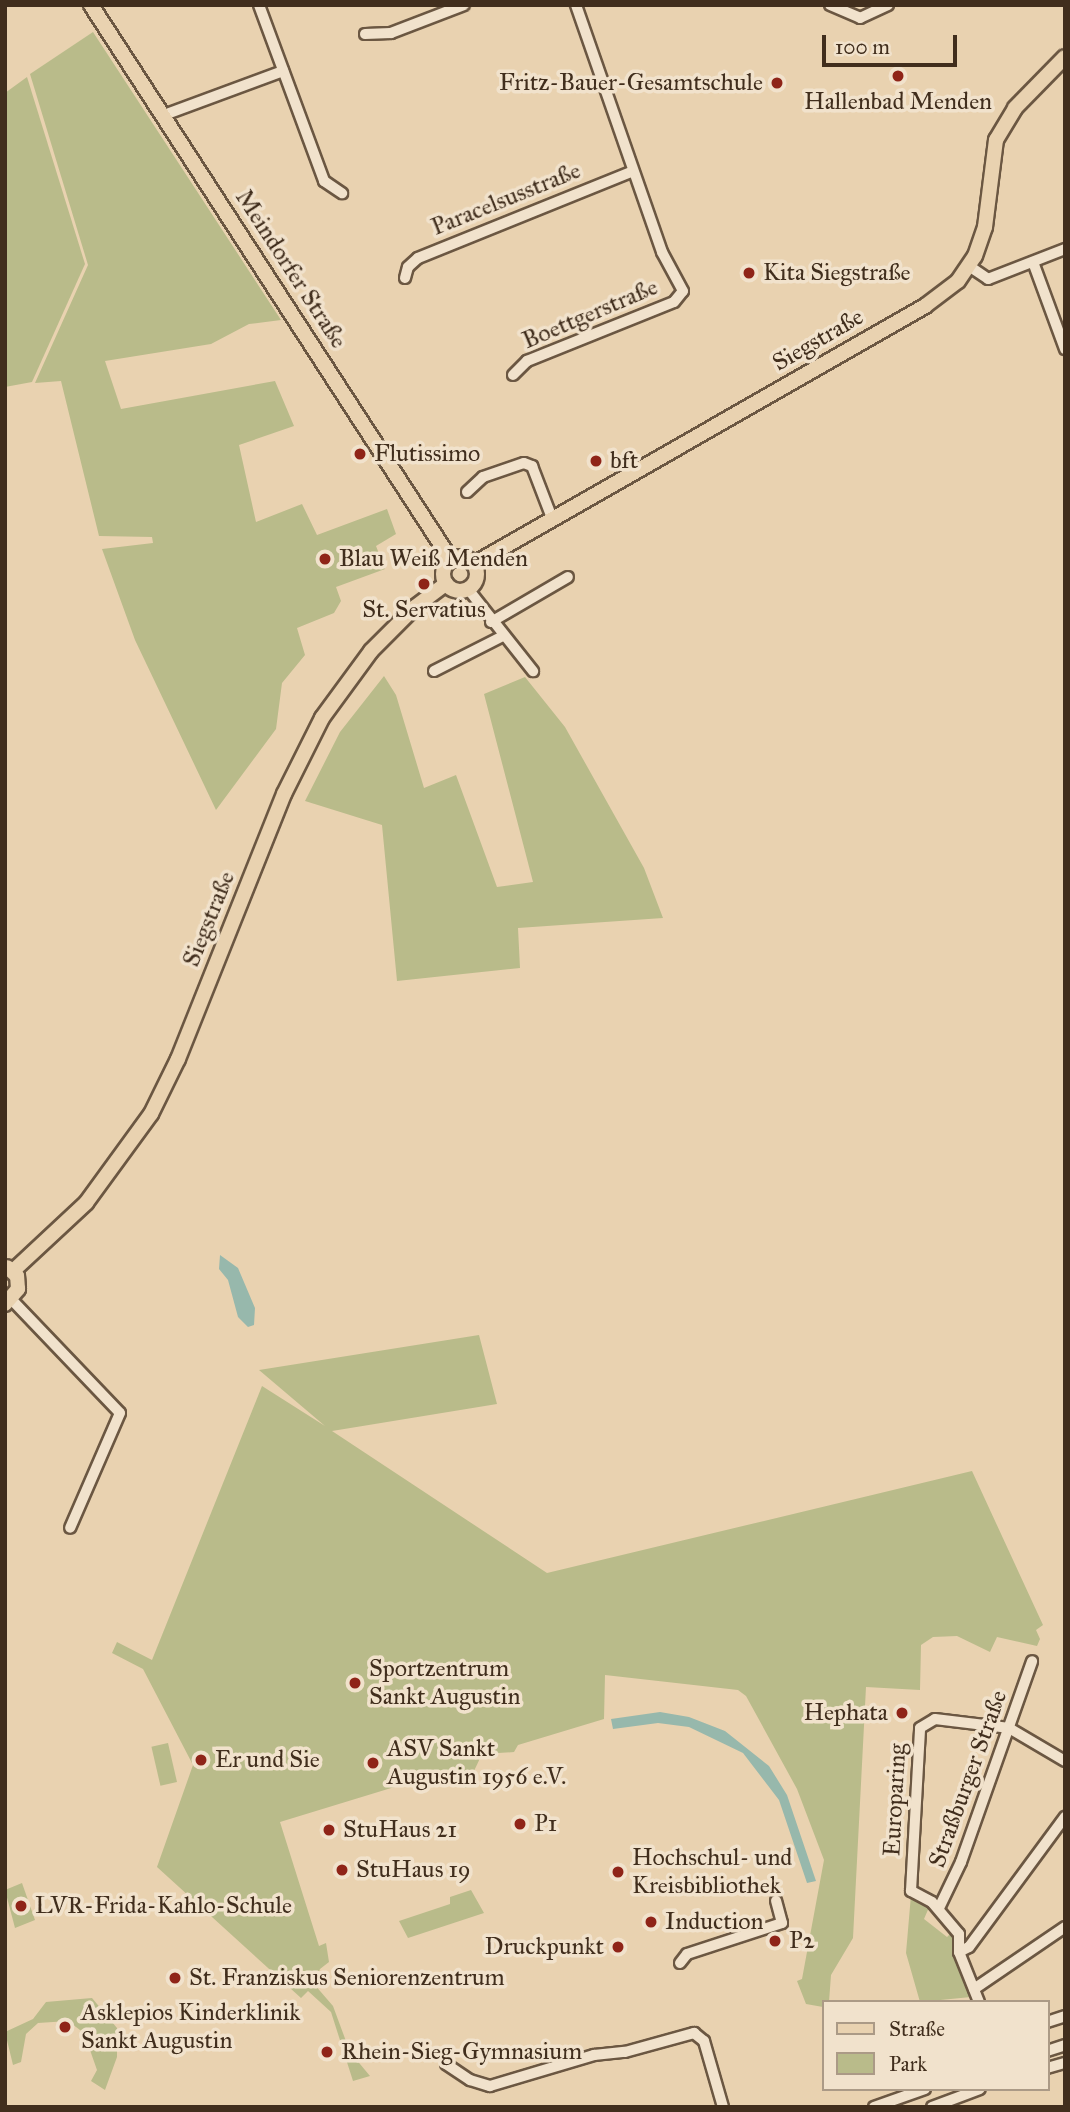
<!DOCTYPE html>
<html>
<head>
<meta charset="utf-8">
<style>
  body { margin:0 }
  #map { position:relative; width:1070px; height:2112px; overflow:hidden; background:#e9d2b0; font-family:"IM FELL Great Primer",serif }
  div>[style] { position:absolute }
  .green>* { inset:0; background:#b9bb8a; transform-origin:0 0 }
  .water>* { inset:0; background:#97b8ac }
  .roads { filter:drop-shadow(2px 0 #6b5742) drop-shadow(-2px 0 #6b5742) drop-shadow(0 2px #6b5742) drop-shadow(0 -2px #6b5742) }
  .minor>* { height:10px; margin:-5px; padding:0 5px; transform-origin:5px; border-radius:5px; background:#f1e2cc }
  .major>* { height:14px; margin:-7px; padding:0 7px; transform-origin:7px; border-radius:7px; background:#e9d2b0 }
  .major>.ring { margin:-7px; padding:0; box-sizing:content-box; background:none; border:14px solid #e9d2b0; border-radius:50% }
  .dots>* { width:19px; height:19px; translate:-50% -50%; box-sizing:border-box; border:4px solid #f1e2cc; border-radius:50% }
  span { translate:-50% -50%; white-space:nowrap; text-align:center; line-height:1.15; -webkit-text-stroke:7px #f1e2cc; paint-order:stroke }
  .poi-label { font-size:24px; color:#412e1d }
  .right { translate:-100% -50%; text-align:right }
  .left { translate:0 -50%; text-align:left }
  .street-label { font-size:24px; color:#412e1d }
  .frame { position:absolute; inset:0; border:7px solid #412e1d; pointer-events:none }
  .legend { position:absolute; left:822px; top:2000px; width:228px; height:91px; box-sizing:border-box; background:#f1e2cc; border:2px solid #ab9a86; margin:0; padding:9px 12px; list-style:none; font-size:21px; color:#412e1d }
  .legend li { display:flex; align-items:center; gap:14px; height:35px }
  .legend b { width:35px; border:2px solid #ab9a86 }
  .scale { position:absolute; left:822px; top:35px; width:135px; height:32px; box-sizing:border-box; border:4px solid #412e1d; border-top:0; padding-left:9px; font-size:21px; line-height:24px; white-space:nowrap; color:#412e1d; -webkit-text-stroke:5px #f1e2cc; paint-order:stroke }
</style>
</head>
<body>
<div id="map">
  <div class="green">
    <i style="clip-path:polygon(93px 32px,281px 320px,249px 324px,211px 344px,105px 361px,121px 409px,275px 381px,294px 426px,239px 445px,256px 522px,302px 504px,317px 535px,387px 509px,396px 534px,376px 546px,385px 569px,336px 587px,341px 601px,334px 613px,297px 628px,305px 655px,282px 683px,276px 729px,216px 810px,135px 640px,102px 549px,153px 543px,152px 537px,99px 536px,61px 381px,35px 383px,88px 265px,30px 74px)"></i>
    <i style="clip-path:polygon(27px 77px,85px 264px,32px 382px,5px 387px,5px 93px)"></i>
    <i style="clip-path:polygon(384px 676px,396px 695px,424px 788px,456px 775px,497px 887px,533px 882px,484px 694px,525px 677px,565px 727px,644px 868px,663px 918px,518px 928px,520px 968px,397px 981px,382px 825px,305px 801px,340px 732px)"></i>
    <i style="clip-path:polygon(479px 1335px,497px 1404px,332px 1431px,547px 1573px,972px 1471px,1043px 1625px,1036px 1630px,1040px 1639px,1037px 1646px,997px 1637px,990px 1652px,957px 1636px,933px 1637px,921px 1645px,920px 1690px,866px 1687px,853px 1938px,831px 1975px,829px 2002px,823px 2002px,823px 2007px,806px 2004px,797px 1981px,802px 1979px,824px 1860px,797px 1789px,746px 1696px,738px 1690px,605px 1675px,604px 1719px,518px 1745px,514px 1752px,482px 1754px,466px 1788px,437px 1774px,280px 1822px,319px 1946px,326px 1943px,329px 1962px,320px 1969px,314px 1984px,333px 2006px,350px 2052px,370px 2076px,353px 2081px,331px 2012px,308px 1991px,301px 1998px,157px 1867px,193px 1765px,143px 1669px,112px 1653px,117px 1642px,152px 1660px,262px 1386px,325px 1426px,259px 1370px)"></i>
    <i style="left:168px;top:1743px;width:40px;height:17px;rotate:77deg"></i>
    <i style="clip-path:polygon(22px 1883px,35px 1920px,15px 1928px,5px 1890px)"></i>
    <i style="clip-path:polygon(471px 1890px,484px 1913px,408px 1938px,399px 1921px,450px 1904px,450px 1897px)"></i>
    <i style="clip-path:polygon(911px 1895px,930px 1905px,924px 1919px,947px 1937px,952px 1932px,971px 1997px,920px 2002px,906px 1953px)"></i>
    <i style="clip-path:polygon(92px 1998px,117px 2028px,117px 2057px,105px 2090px,91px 2081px,97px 2070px,84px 2033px,68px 2021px,38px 2023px,26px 2034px,21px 2062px,13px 2065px,5px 2032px,33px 2019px,46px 2002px)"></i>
  </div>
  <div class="water">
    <i style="clip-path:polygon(220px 1255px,238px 1268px,255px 1308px,254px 1325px,248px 1327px,238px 1317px,228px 1280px,219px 1269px)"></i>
    <i style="clip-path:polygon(660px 1712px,689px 1717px,725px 1731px,769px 1766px,787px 1795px,816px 1881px,807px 1883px,779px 1800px,743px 1753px,689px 1727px,658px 1723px,613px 1729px,611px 1719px)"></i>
  </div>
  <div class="roads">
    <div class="minor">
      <i style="left:259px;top:5px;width:188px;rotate:69.7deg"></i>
      <i style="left:324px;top:181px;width:22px;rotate:34deg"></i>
      <i style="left:830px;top:5px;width:33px;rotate:23deg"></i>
      <i style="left:860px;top:18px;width:31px;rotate:-25deg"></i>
      <i style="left:365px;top:34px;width:26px;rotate:-2deg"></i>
      <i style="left:391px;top:33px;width:78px;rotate:-21deg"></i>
      <i style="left:164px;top:115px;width:127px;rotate:-20.3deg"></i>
      <i style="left:1033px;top:262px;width:93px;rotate:69.8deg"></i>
      <i style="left:969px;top:266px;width:23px;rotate:34deg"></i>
      <i style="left:988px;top:279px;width:83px;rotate:-21.3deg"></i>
      <i style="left:405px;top:278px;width:11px;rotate:-75deg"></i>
      <i style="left:408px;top:267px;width:13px;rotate:-42deg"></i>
      <i style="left:418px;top:258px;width:232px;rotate:-22deg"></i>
      <i style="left:513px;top:375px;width:20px;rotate:-45deg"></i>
      <i style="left:527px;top:361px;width:158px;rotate:-21.9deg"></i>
      <i style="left:674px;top:302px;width:14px;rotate:-51deg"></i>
      <i style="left:683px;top:291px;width:44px;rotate:-118.3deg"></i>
      <i style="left:662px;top:252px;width:262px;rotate:-109.2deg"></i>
      <i style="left:467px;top:492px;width:22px;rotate:-43deg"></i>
      <i style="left:483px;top:477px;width:43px;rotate:-18.9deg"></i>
      <i style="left:524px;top:463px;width:9px;rotate:21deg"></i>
      <i style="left:532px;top:466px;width:56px;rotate:69deg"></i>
      <i style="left:468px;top:589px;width:105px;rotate:51.6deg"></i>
      <i style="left:491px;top:622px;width:89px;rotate:-30.3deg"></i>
      <i style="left:434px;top:671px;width:77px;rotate:-26.9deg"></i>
      <i style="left:12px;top:1300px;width:156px;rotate:46.3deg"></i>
      <i style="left:120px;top:1413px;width:125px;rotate:113.5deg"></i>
      <i style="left:939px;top:1908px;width:51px;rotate:-64.4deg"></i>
      <i style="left:961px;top:1862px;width:213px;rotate:-70.5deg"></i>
      <i style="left:959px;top:1952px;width:11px;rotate:-27deg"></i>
      <i style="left:969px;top:1947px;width:162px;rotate:-53.6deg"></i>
      <i style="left:680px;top:1963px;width:11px;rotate:-52deg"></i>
      <i style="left:687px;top:1954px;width:100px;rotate:-18.1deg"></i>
      <i style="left:782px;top:1923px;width:23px;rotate:-105deg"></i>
      <i style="left:974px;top:1989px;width:110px;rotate:-34.3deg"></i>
      <i style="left:979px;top:2002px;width:54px;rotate:-111.8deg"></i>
      <i style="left:959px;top:1952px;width:18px;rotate:-90deg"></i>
      <i style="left:959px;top:1934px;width:42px;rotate:-130.2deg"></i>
      <i style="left:932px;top:1902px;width:24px;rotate:-152deg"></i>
      <i style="left:911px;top:1891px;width:163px;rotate:-86.8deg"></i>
      <i style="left:920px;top:1728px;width:17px;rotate:-31deg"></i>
      <i style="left:935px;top:1719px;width:75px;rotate:6.9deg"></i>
      <i style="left:1009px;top:1728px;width:65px;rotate:30.5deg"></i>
      <i style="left:1047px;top:2022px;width:19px;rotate:-18deg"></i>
      <i style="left:1047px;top:2051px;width:19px;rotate:-18deg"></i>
      <i style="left:446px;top:2064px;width:29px;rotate:34deg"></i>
      <i style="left:470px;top:2080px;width:21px;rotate:17deg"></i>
      <i style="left:490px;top:2086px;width:109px;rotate:-16.6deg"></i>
      <i style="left:594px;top:2055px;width:31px;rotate:-6deg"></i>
      <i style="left:625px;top:2052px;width:72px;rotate:-15.4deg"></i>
      <i style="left:694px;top:2033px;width:13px;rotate:39deg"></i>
      <i style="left:704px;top:2041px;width:69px;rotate:73.9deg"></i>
      <i style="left:1047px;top:2068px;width:19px;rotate:-16deg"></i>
      <i style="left:874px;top:2107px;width:54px;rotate:-19.4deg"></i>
      <i style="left:932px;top:2107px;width:51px;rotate:-20.6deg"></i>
    </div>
    <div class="major">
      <i style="left:91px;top:5px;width:662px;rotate:57.03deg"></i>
      <i class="ring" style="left:443px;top:557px;width:20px;height:20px"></i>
      <i style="left:474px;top:564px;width:520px;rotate:-29.77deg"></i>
      <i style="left:925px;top:306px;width:41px;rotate:-37.1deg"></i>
      <i style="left:958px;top:281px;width:30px;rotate:-56deg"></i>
      <i style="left:975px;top:256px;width:31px;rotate:-71deg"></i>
      <i style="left:985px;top:227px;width:88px;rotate:-82.8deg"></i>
      <i style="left:996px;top:140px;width:37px;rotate:-59deg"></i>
      <i style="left:1015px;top:108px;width:71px;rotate:-45.6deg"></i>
      <i style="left:13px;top:1271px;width:100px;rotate:-43deg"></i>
      <i style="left:86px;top:1203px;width:110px;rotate:-53.9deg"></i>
      <i style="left:151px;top:1114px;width:61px;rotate:-63.9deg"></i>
      <i style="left:178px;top:1059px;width:285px;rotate:-68.2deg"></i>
      <i style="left:284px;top:794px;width:85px;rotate:-63.4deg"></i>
      <i style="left:322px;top:718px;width:83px;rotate:-53.8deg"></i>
      <i style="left:371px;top:651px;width:62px;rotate:-45deg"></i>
      <i style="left:415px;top:607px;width:39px;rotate:-37deg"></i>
      <i style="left:5px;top:1304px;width:20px;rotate:-49deg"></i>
      <i style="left:18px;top:1289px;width:13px;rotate:-94deg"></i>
      <i style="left:17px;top:1276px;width:13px;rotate:-138deg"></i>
    </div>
  </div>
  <div class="dots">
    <i style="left:898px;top:76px;background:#8f2418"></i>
    <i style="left:777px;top:83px;background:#8f2418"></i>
    <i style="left:749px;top:273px;background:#8f2418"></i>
    <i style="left:360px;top:454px;background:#8f2418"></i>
    <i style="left:596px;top:461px;background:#8f2418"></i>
    <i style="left:325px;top:559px;background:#8f2418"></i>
    <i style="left:424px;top:584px;background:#8f2418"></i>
    <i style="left:355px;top:1683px;background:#8f2418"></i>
    <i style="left:902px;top:1713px;background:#8f2418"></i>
    <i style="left:201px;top:1760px;background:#8f2418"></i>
    <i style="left:373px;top:1763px;background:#8f2418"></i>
    <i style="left:520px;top:1824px;background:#8f2418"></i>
    <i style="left:329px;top:1830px;background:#8f2418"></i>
    <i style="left:342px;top:1870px;background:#8f2418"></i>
    <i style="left:618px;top:1872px;background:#8f2418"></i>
    <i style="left:21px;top:1906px;background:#8f2418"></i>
    <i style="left:651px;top:1922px;background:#8f2418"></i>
    <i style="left:775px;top:1941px;background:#8f2418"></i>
    <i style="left:618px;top:1947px;background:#8f2418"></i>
    <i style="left:175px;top:1978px;background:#8f2418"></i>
    <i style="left:65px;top:2027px;background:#8f2418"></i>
    <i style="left:327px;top:2052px;background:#8f2418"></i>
  </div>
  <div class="poi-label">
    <span class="right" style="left:763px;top:83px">Fritz-Bauer-Gesamtschule</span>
    <span style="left:898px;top:102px">Hallenbad Menden</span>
    <span class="left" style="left:763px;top:273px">Kita Siegstraße</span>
    <span class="left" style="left:374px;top:454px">Flutissimo</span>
    <span class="left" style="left:610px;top:461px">bft</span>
    <span class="left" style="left:339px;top:559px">Blau Weiß Menden</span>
    <span style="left:424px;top:610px">St. Servatius</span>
    <span class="left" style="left:369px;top:1683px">Sportzentrum<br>Sankt Augustin</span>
    <span class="right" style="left:888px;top:1713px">Hephata</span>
    <span class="left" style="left:387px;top:1763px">ASV Sankt<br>Augustin 1956 e.V.</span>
    <span class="left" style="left:215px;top:1760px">Er und Sie</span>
    <span class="left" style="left:534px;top:1824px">P1</span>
    <span class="left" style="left:343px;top:1830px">StuHaus 21</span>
    <span class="left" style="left:632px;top:1872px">Hochschul- und<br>Kreisbibliothek</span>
    <span class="left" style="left:356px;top:1870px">StuHaus 19</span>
    <span class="left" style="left:35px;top:1906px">LVR-Frida-Kahlo-Schule</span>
    <span class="left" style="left:665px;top:1922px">Induction</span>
    <span class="left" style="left:789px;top:1941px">P2</span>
    <span class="right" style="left:604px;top:1947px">Druckpunkt</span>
    <span class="left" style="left:189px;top:1978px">St. Franziskus Seniorenzentrum</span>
    <span class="left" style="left:81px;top:2027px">Asklepios Kinderklinik<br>Sankt Augustin</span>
    <span class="left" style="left:341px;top:2052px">Rhein-Sieg-Gymnasium</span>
  </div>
  <div class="street-label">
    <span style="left:506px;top:199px;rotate:-22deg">Paracelsusstraße</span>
    <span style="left:291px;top:269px;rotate:57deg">Meindorfer Straße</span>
    <span style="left:590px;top:314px;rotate:-23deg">Boettgerstraße</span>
    <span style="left:818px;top:340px;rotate:-30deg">Siegstraße</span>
    <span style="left:209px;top:919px;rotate:-68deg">Siegstraße</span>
    <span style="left:968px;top:1779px;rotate:-70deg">Straßburger Straße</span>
    <span style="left:895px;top:1800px;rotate:-87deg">Europaring</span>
  </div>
  <div class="frame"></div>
  <ul class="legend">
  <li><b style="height:9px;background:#e9d2b0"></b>Straße</li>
  <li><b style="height:19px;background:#b9bb8a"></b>Park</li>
  </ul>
  <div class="scale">100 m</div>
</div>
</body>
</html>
